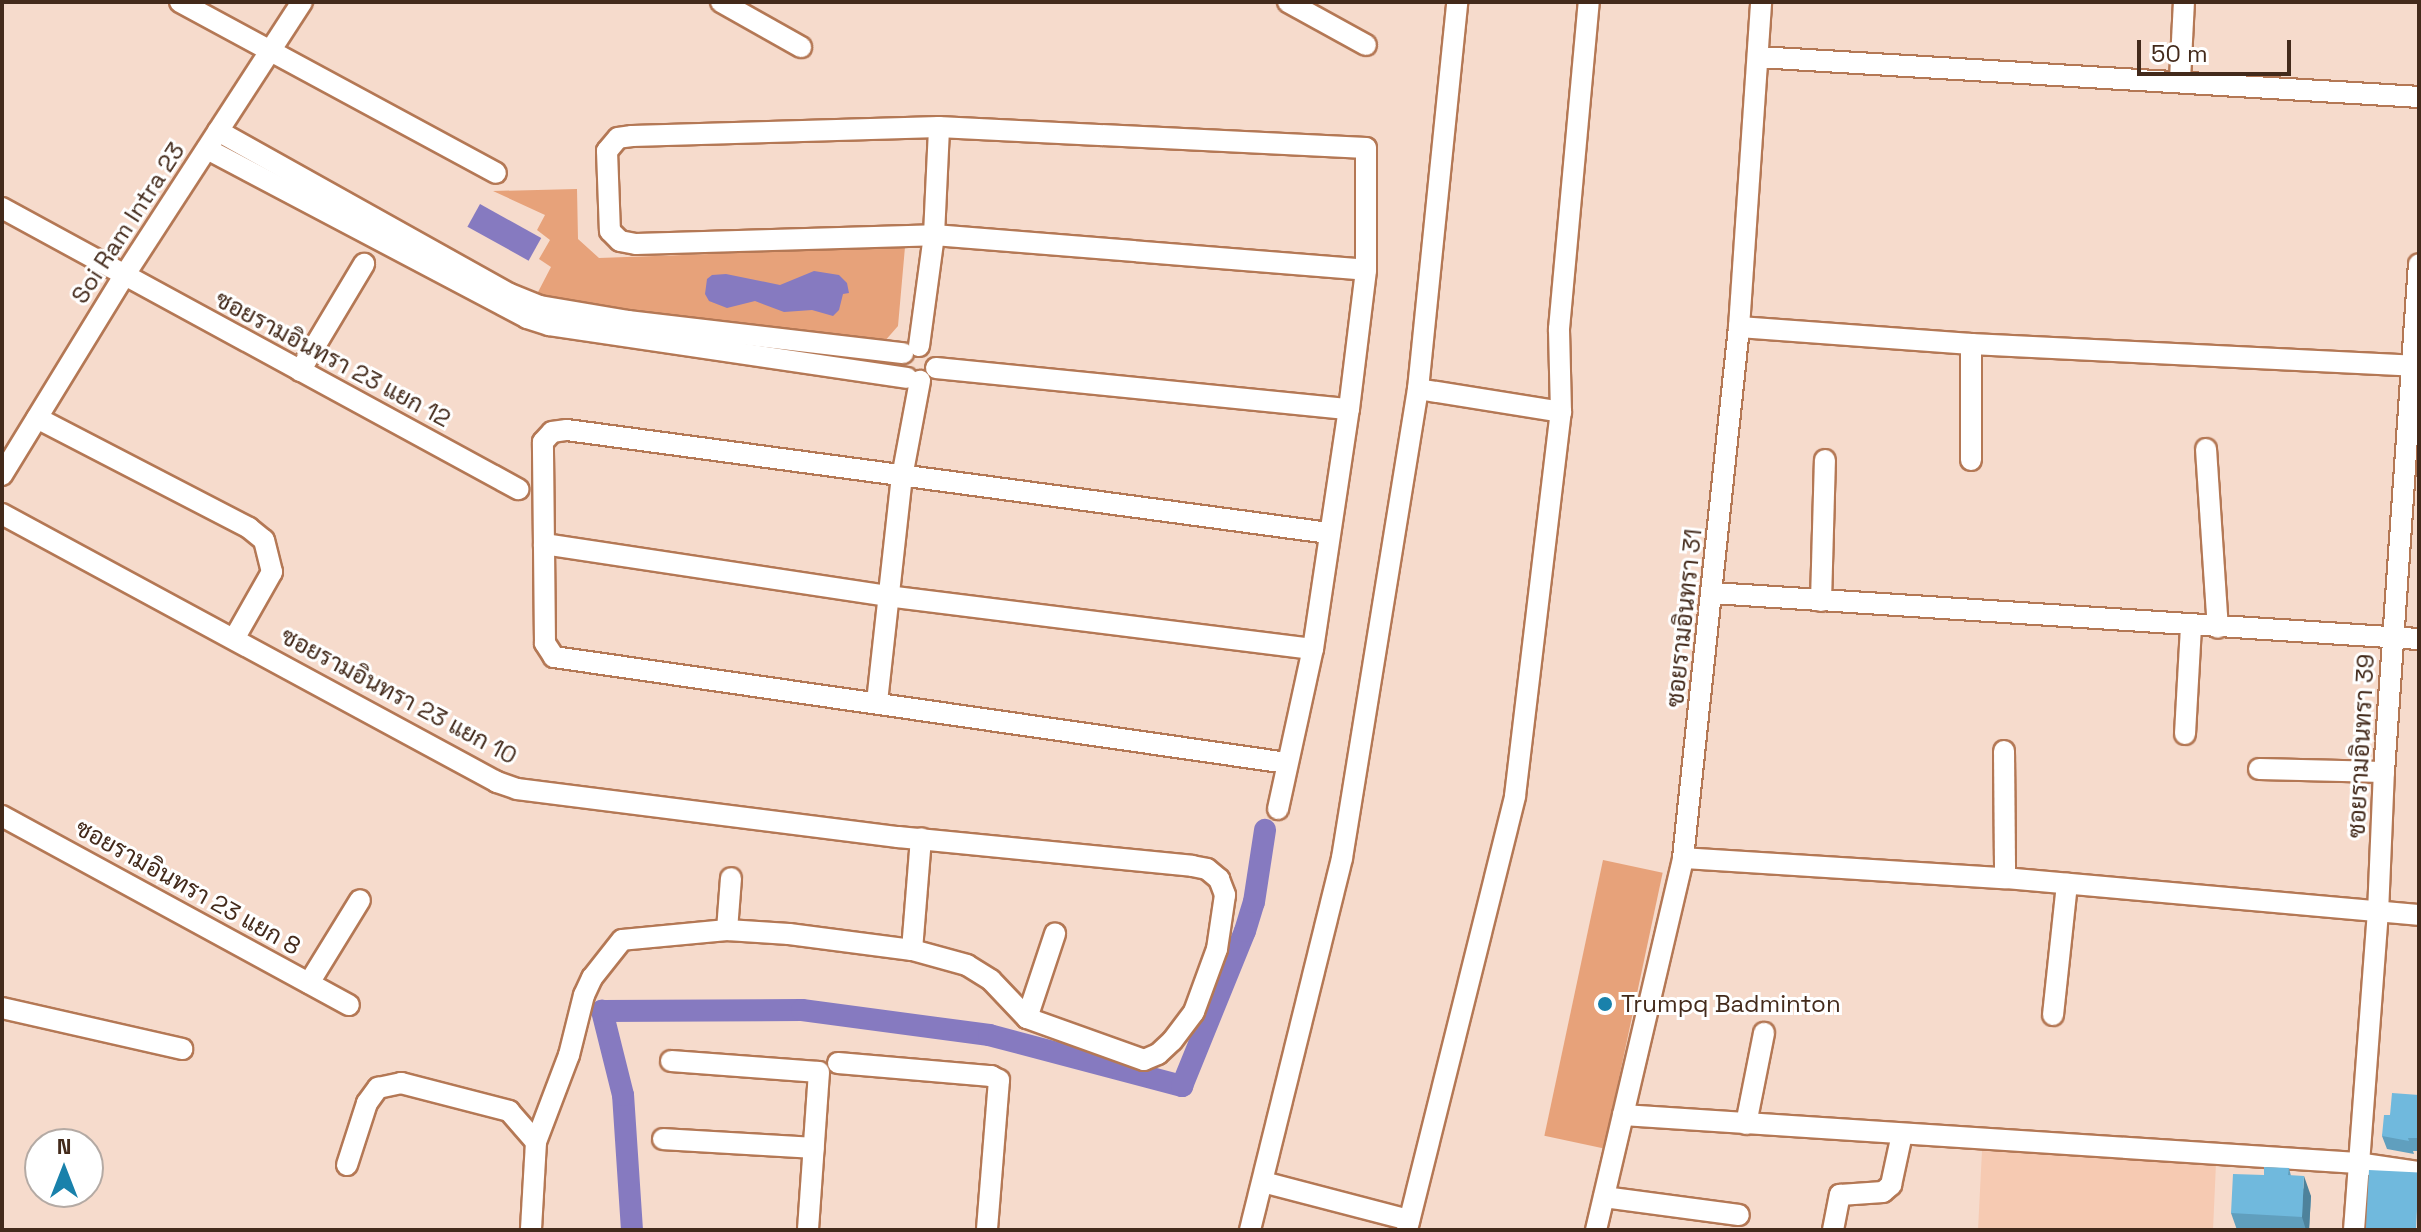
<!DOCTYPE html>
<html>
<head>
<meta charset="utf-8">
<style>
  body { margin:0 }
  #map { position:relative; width:2421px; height:1232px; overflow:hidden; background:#f6dbcc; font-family:"Space Grotesk",Sarabun,sans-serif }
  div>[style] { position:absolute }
  .built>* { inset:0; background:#f6cab2 }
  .green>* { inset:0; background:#e7a27a; transform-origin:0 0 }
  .water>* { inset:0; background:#867ac0; transform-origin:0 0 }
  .canal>* { height:22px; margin:-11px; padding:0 11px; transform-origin:11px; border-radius:11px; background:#867ac0 }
  .roads { filter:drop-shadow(2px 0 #b47855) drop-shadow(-2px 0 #b47855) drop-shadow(0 2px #b47855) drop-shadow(0 -2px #b47855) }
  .minor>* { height:20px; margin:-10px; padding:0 10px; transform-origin:10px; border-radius:10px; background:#fff }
  .wall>* { inset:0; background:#609fbe }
  .shaded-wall>* { inset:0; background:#4e829b }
  .building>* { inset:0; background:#70b9dd; transform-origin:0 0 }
  .dots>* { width:22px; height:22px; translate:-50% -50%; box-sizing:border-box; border:4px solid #fff; border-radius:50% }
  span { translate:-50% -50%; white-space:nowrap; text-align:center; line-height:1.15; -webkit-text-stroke:6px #fff; paint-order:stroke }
  .street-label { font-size:24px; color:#432a1b }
  .poi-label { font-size:24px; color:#432a1b }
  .left { translate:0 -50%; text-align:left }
  .frame { position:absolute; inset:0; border:4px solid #432a1b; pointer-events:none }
  .north { position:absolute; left:24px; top:1128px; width:80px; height:80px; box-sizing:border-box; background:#fff; border:2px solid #b4aaa4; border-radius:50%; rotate:0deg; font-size:22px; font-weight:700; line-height:32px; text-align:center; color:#432a1b }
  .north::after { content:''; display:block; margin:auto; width:28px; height:36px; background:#1981ab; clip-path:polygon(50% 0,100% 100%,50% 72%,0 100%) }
  .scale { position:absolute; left:2137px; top:40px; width:154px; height:36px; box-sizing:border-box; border:4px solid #432a1b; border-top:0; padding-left:10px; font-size:24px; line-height:28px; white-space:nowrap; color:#432a1b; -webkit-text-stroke:6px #fff; paint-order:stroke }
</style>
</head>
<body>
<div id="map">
  <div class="built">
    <i style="clip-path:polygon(1982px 1151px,2216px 1163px,2213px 1230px,1978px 1230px)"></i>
  </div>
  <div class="green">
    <i style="clip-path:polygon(577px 189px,578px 239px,599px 258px,905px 247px,898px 326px,884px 342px,593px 306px,537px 294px,551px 267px,539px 259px,550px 240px,537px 230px,545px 215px,493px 191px)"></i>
    <i style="left:1603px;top:860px;width:61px;height:282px;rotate:12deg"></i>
  </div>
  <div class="water">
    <i style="left:480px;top:204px;width:70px;height:26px;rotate:29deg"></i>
    <i style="clip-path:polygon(814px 271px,839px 275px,847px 283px,849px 293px,843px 294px,839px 310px,833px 316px,812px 310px,784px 312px,755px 301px,727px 308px,709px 301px,705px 294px,707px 279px,712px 275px,726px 274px,780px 285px)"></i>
  </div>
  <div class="canal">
    <i style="left:632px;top:1230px;width:135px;rotate:-93.8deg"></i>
    <i style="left:623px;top:1095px;width:87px;rotate:-104deg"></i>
    <i style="left:602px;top:1011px;width:200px;rotate:-0.3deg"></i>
    <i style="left:802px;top:1010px;width:189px;rotate:7.6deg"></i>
    <i style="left:989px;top:1035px;width:200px;rotate:14.8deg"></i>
    <i style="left:1182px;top:1086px;width:167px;rotate:-67.9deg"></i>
    <i style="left:1245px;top:931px;width:30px;rotate:-73deg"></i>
    <i style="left:1254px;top:902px;width:73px;rotate:-81.3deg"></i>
  </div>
  <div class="roads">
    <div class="minor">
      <i style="left:180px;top:2px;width:359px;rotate:28.4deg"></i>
      <i style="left:721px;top:2px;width:92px;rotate:29.4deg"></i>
      <i style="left:1288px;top:2px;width:89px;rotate:28.9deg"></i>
      <i style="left:1758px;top:57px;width:662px;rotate:3.46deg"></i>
      <i style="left:2180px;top:80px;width:78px;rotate:-87.1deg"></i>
      <i style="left:218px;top:131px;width:334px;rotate:29.2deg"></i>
      <i style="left:510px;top:294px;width:32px;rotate:22deg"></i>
      <i style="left:540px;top:306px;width:90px;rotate:9.6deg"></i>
      <i style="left:629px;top:321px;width:276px;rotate:6.7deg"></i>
      <i style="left:207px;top:149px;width:362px;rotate:27.8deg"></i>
      <i style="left:527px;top:318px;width:23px;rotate:18deg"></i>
      <i style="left:549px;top:325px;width:362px;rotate:8.4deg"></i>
      <i style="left:2px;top:208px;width:588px;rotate:28.57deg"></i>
      <i style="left:1739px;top:327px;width:233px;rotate:4.2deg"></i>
      <i style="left:1971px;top:344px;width:449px;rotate:2.8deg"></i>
      <i style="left:919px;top:346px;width:112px;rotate:-82.3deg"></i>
      <i style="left:934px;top:235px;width:108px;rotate:-87.3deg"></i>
      <i style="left:936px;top:368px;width:415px;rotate:5.7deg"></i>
      <i style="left:300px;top:371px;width:125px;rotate:-59.1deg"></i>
      <i style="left:1418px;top:389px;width:145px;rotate:9.1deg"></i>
      <i style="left:37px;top:418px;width:239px;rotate:27.4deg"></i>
      <i style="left:249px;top:528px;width:19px;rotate:39deg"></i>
      <i style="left:264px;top:540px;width:33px;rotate:76deg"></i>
      <i style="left:272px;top:572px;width:75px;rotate:119.6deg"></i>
      <i style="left:2206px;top:449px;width:179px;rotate:86.2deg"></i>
      <i style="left:1971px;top:460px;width:116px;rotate:-90deg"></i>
      <i style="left:2px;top:475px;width:233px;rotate:-58.5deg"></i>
      <i style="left:124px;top:276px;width:327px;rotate:-57deg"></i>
      <i style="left:2px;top:514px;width:563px;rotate:28.43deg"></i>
      <i style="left:497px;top:782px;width:21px;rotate:19deg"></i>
      <i style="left:517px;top:789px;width:384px;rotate:7.2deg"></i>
      <i style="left:898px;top:837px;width:295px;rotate:5.6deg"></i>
      <i style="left:1192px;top:866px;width:15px;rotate:11deg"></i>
      <i style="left:1207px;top:869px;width:16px;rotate:40deg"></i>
      <i style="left:1219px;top:879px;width:17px;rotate:69deg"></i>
      <i style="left:1225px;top:895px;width:55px;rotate:98.4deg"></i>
      <i style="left:1217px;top:949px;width:67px;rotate:110.1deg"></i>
      <i style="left:1194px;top:1012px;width:36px;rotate:127deg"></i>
      <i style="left:1172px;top:1041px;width:19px;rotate:137deg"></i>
      <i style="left:1158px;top:1054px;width:15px;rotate:157deg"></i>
      <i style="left:1144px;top:1060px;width:124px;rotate:-160.3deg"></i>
      <i style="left:1027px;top:1018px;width:52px;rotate:-133.5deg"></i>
      <i style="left:991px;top:980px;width:28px;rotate:-148deg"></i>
      <i style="left:967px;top:965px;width:57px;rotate:-164.7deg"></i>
      <i style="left:912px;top:950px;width:124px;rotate:-172.6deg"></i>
      <i style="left:789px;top:934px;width:62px;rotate:-176.3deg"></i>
      <i style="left:727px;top:930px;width:105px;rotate:174.6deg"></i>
      <i style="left:622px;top:940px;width:48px;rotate:128.3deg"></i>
      <i style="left:592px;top:978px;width:19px;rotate:115deg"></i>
      <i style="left:584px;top:995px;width:62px;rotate:104deg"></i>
      <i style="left:569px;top:1055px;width:93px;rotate:110.8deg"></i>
      <i style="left:544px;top:544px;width:347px;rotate:8.6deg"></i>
      <i style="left:887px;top:596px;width:429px;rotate:7.1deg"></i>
      <i style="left:1713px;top:593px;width:707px;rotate:3.73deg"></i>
      <i style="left:1821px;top:601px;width:141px;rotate:-88.4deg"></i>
      <i style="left:877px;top:702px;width:226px;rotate:-83.7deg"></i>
      <i style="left:902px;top:477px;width:98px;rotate:-79.4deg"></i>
      <i style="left:2185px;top:734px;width:108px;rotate:-86.8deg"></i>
      <i style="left:2004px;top:751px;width:127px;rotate:89.5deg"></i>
      <i style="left:1287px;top:763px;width:741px;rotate:-171.77deg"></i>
      <i style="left:554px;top:657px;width:17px;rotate:-123deg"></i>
      <i style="left:545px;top:643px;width:201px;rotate:-90.6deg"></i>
      <i style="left:543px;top:442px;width:13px;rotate:-48deg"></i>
      <i style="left:552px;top:432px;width:15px;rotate:-8deg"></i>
      <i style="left:567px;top:430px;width:769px;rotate:7.7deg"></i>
      <i style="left:2259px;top:769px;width:125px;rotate:1.4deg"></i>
      <i style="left:1278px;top:809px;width:164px;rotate:-77.7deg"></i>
      <i style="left:1313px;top:649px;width:243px;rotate:-81.5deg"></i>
      <i style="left:1349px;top:409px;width:140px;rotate:-83deg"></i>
      <i style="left:1366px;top:270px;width:122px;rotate:-90deg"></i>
      <i style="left:1366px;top:148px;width:428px;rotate:-177.2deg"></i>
      <i style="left:939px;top:127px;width:307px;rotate:178.3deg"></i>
      <i style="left:632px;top:136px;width:14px;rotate:172deg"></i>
      <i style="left:618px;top:138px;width:17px;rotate:130deg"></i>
      <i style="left:607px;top:151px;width:80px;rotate:87.9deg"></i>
      <i style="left:610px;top:231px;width:14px;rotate:45deg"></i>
      <i style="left:620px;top:241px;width:16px;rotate:11deg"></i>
      <i style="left:636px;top:244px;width:298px;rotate:-1.7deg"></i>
      <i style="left:934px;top:235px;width:433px;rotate:4.6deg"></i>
      <i style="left:2px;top:816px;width:395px;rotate:28.6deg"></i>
      <i style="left:1683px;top:858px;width:323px;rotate:3.6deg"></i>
      <i style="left:2005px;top:878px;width:416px;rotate:5.1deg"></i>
      <i style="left:727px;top:930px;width:52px;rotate:-85.6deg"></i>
      <i style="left:912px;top:950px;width:112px;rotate:-85.4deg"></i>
      <i style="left:309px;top:983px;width:97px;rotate:-58.4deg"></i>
      <i style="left:2px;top:1008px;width:185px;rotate:12.8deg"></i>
      <i style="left:2053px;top:1015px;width:132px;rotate:-83.9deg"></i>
      <i style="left:1027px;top:1018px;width:89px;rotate:-71.6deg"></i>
      <i style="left:671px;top:1061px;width:148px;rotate:4.3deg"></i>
      <i style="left:819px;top:1072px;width:158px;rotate:94deg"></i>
      <i style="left:838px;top:1063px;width:154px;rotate:4.9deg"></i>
      <i style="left:991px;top:1076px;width:9px;rotate:27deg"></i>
      <i style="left:999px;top:1080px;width:150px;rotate:94.6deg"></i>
      <i style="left:1623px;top:1115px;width:736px;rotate:3.74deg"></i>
      <i style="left:2357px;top:1163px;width:63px;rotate:8.3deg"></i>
      <i style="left:1746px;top:1124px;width:93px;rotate:-78.8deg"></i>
      <i style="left:663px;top:1139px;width:151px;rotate:3.4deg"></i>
      <i style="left:347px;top:1165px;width:65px;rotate:-72.1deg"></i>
      <i style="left:367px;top:1103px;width:19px;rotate:-54deg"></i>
      <i style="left:378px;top:1088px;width:24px;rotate:-12deg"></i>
      <i style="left:401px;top:1083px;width:112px;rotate:14.5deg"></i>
      <i style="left:509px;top:1111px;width:41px;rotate:48.9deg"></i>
      <i style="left:536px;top:1142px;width:88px;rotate:93.3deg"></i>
      <i style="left:1263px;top:1182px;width:151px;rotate:14.6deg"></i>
      <i style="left:1604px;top:1197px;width:136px;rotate:7.6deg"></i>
      <i style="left:1250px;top:1230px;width:383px;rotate:-76.1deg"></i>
      <i style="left:1342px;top:858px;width:475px;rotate:-80.8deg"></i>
      <i style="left:1418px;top:389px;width:389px;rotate:-84.2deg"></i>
      <i style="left:1407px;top:1230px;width:447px;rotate:-76deg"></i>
      <i style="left:1515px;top:796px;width:387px;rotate:-83.2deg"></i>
      <i style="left:1561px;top:412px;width:83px;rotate:-91.4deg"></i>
      <i style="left:1559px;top:329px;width:328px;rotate:-84.8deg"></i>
      <i style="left:1596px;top:1230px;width:382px;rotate:-76.8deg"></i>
      <i style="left:1683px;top:858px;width:534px;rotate:-83.98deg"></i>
      <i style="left:1739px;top:327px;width:326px;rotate:-86.1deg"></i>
      <i style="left:1833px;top:1230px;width:36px;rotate:-79deg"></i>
      <i style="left:1840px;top:1195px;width:43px;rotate:-4deg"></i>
      <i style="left:1883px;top:1192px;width:11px;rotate:-41deg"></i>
      <i style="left:1891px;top:1185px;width:52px;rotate:-77.8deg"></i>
      <i style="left:2354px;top:1230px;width:318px;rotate:-85.7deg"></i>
      <i style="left:2378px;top:913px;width:141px;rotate:-87.6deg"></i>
      <i style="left:2384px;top:772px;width:509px;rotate:-86.06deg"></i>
    </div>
  </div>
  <div class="wall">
    <i style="clip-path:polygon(2419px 1095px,2419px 1151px,2413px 1151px,2414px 1154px,2387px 1149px,2382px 1136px,2390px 1115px)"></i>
    <i style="clip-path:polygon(2289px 1168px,2291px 1176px,2311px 1196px,2309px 1230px,2237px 1230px,2231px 1213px,2264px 1175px)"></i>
  </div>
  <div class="shaded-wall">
    <i style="clip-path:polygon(2304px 1176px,2311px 1196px,2309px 1230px,2306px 1230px,2302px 1217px)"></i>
  </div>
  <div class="building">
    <i style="clip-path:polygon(2392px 1093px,2419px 1095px,2419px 1138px,2408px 1138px,2409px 1141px,2382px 1136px,2384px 1115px,2390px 1115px)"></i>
    <i style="clip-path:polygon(2264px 1167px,2289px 1168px,2288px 1175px,2304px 1176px,2302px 1217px,2231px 1213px,2233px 1174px,2264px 1175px)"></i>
    <i style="left:2369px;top:1170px;width:50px;height:60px;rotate:3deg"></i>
  </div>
  <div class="dots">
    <i style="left:1605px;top:1004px;background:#1981ab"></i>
  </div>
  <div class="street-label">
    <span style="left:128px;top:223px;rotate:-57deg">Soi Ram Intra 23</span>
    <span style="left:333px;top:359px;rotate:28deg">ซอยรามอินทรา 23 แยก 12</span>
    <span style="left:1684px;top:618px;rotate:-84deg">ซอยรามอินทรา 31</span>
    <span style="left:399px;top:696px;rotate:28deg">ซอยรามอินทรา 23 แยก 10</span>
    <span style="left:2361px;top:746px;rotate:-87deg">ซอยรามอินทรา 39</span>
    <span style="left:188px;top:887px;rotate:29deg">ซอยรามอินทรา 23 แยก 8</span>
  </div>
  <div class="poi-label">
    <span class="left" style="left:1621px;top:1004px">Trumpq Badminton</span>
  </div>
  <div class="frame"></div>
  <div class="north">N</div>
  <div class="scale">50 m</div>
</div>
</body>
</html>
